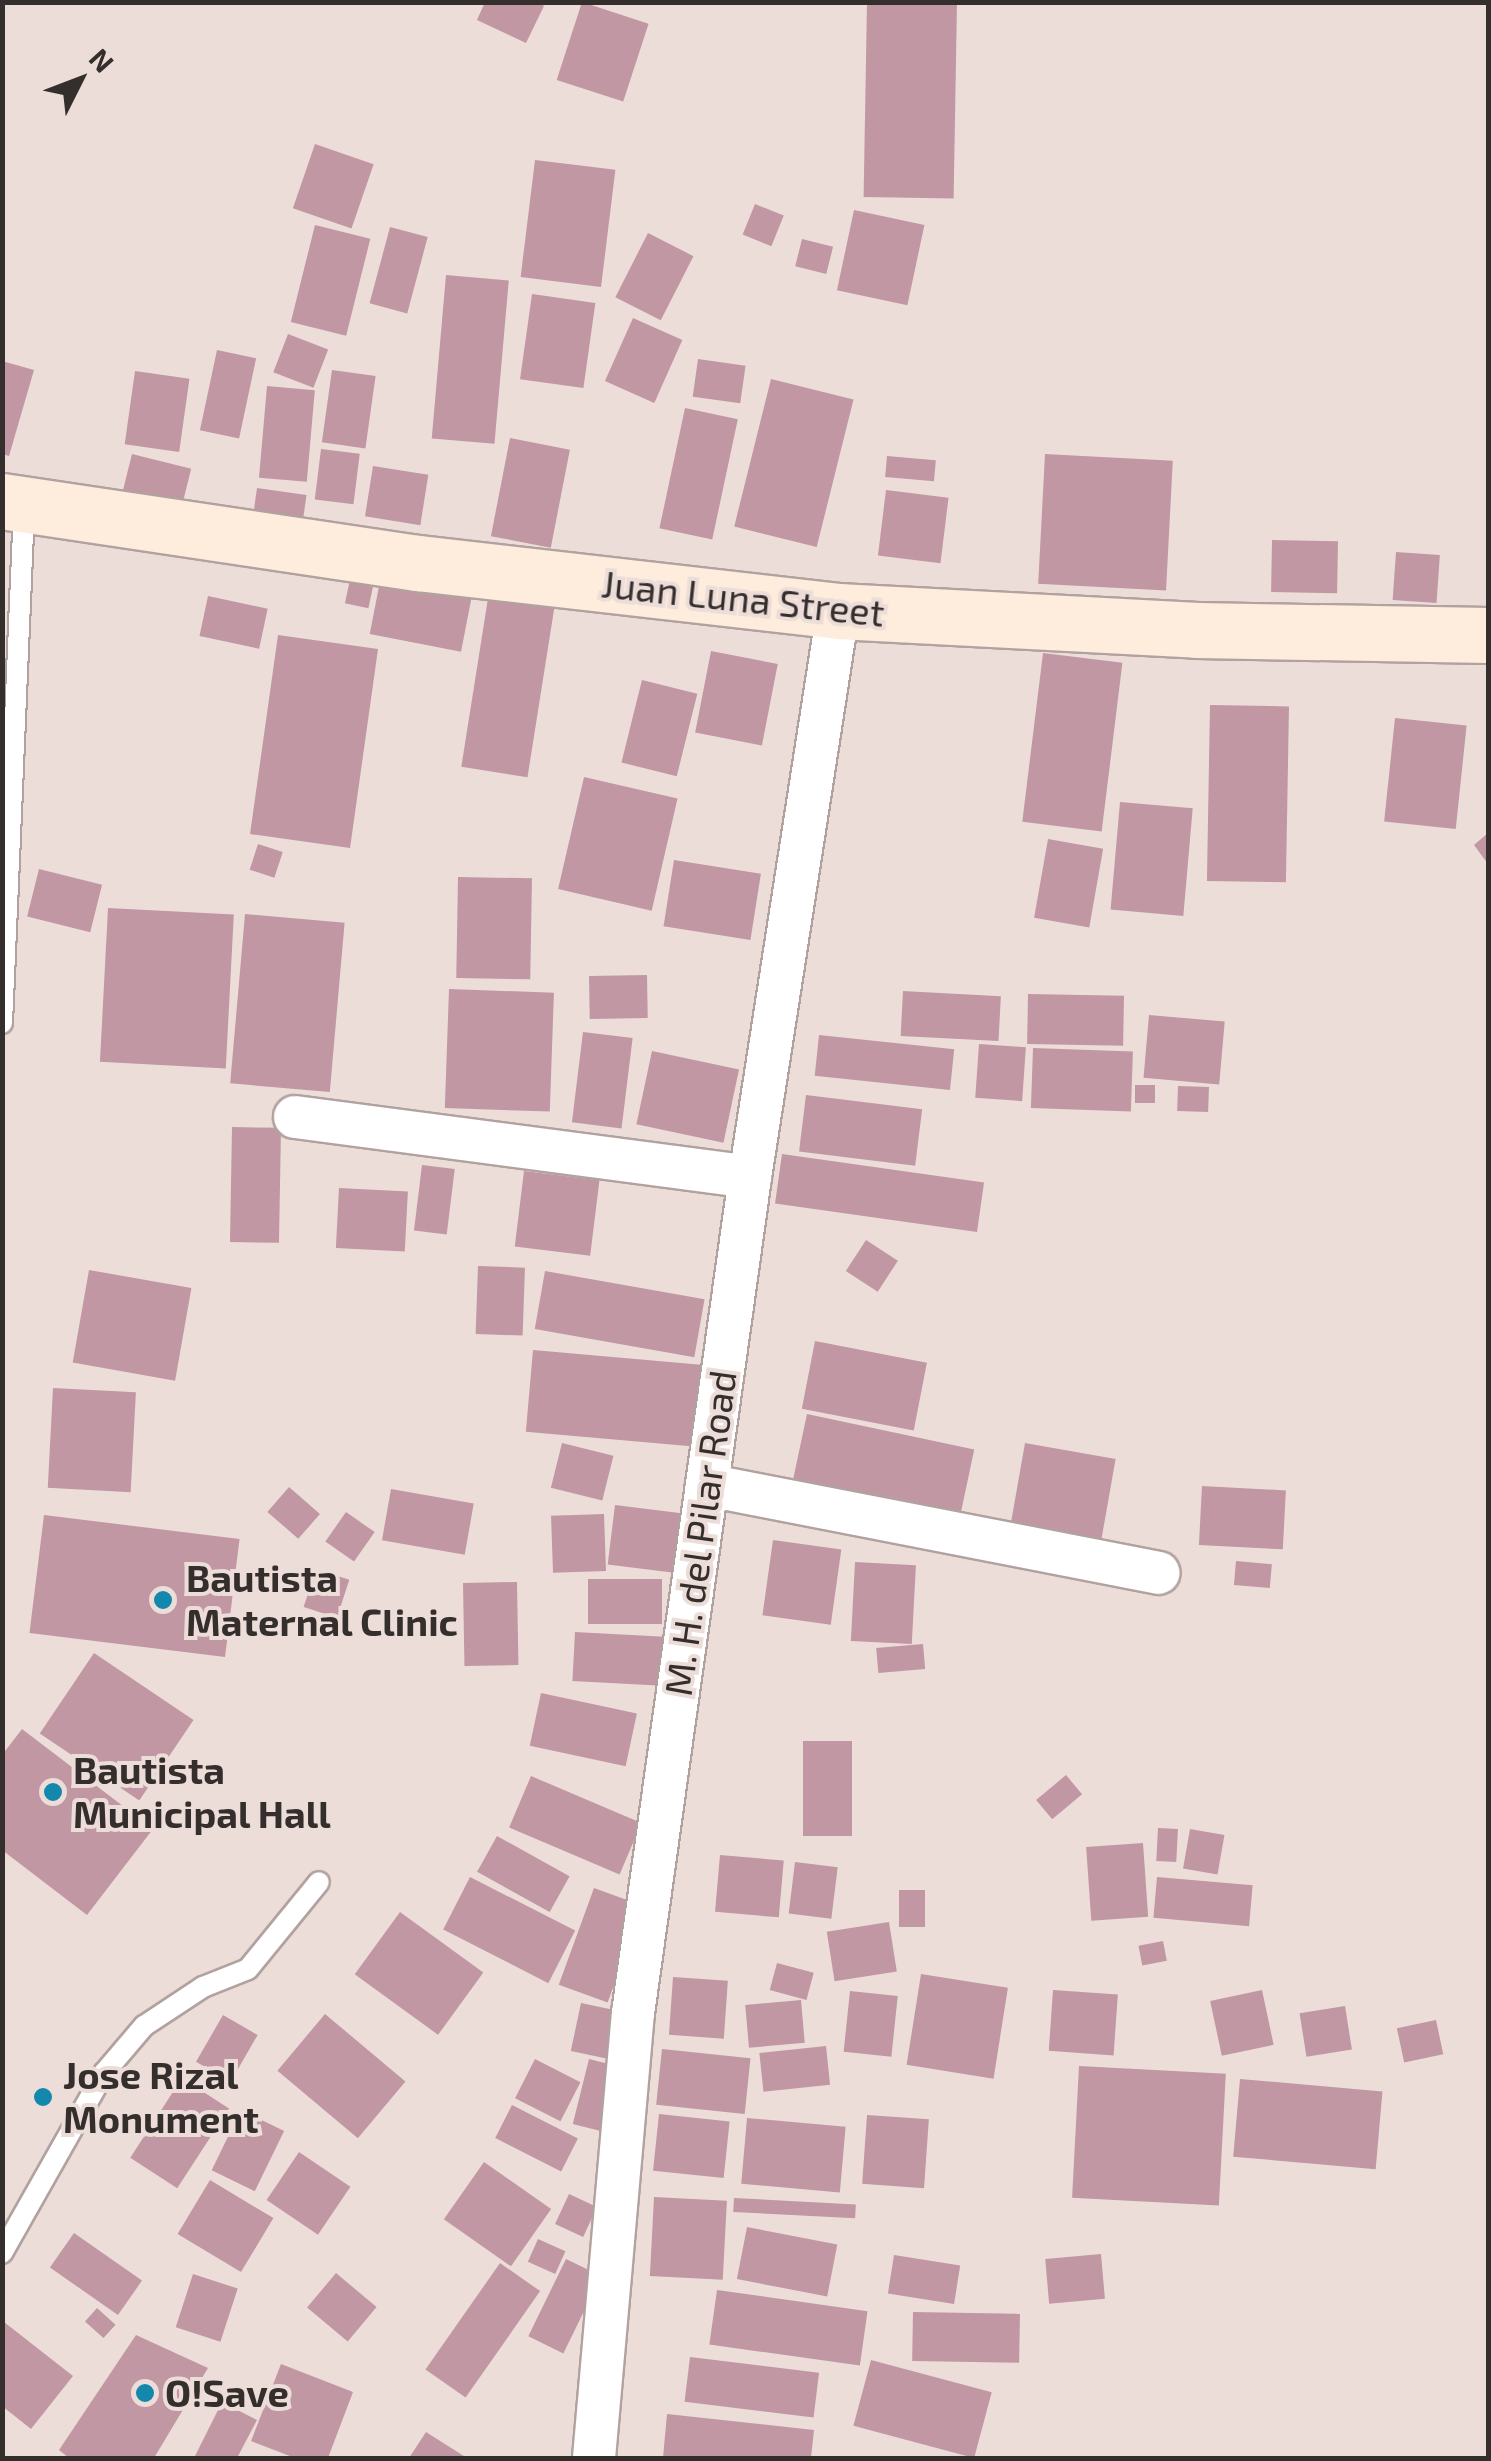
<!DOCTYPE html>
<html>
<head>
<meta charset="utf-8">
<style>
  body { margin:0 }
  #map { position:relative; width:1491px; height:2461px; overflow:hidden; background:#edddd9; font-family:"Exo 2",sans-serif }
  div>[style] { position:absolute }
  .building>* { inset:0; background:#c197a4; transform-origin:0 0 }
  .roads { filter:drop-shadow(2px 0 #b2a29f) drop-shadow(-2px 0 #b2a29f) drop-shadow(0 2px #b2a29f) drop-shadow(0 -2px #b2a29f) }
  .lane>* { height:20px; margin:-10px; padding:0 10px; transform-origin:10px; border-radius:10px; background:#fff }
  .street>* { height:42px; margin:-21px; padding:0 21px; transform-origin:21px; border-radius:21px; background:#fff }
  .secondary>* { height:55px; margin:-27.5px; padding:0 27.5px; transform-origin:27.5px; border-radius:27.5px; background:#feecdc }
  .dots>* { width:28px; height:28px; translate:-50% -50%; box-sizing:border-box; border:5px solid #edddd9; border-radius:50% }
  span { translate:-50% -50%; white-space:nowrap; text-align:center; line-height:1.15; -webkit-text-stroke:8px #edddd9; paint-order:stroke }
  .street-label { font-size:38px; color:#342e2d }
  .poi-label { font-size:38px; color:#342e2d; font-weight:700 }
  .left { translate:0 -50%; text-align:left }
  .frame { position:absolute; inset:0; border:5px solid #342e2d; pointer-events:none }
  .north { position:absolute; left:30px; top:30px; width:100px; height:100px; -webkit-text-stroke:8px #edddd9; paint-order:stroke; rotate:48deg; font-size:28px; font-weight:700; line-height:40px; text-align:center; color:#342e2d }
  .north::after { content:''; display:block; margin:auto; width:35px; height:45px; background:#342e2d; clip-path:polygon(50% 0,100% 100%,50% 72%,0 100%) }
</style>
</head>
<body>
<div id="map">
  <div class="building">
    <i style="clip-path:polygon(485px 2px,538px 2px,544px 6px,526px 43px,477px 20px)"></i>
    <i style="left:582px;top:2px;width:70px;height:82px;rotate:18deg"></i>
    <i style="left:867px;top:2px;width:90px;height:195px;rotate:1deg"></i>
    <i style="left:315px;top:144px;width:62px;height:68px;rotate:19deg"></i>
    <i style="left:535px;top:160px;width:81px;height:118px;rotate:7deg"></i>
    <i style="left:755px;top:204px;width:31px;height:33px;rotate:22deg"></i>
    <i style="left:854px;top:210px;width:72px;height:82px;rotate:12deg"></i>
    <i style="left:315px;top:225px;width:57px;height:100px;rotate:14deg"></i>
    <i style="left:390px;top:227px;width:39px;height:79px;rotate:15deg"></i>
    <i style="left:648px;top:233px;width:51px;height:72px;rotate:27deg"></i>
    <i style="left:802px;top:239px;width:32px;height:28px;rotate:14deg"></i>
    <i style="left:446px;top:275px;width:63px;height:164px;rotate:5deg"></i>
    <i style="left:532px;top:294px;width:64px;height:86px;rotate:8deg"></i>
    <i style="left:633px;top:318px;width:54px;height:69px;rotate:24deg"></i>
    <i style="left:288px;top:334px;width:43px;height:41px;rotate:21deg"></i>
    <i style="left:217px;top:350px;width:40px;height:82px;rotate:12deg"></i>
    <i style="left:698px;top:359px;width:48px;height:38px;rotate:8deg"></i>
    <i style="clip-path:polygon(2px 361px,34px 370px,9px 456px,2px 454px)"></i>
    <i style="left:332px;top:370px;width:44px;height:73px;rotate:8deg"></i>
    <i style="left:135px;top:371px;width:55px;height:74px;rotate:8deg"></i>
    <i style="left:771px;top:379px;width:85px;height:152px;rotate:14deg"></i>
    <i style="left:267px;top:386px;width:48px;height:92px;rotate:5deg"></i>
    <i style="left:685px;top:408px;width:54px;height:123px;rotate:12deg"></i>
    <i style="left:510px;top:438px;width:61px;height:100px;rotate:11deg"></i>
    <i style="left:321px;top:449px;width:39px;height:51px;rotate:7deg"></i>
    <i style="left:132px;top:454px;width:61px;height:45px;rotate:14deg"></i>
    <i style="left:1045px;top:454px;width:128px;height:130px;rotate:3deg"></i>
    <i style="left:887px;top:456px;width:49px;height:21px;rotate:5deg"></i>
    <i style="left:373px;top:466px;width:56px;height:51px;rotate:9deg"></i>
    <i style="left:257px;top:488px;width:50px;height:43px;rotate:8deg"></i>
    <i style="left:886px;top:490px;width:63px;height:66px;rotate:7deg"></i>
    <i style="left:1272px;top:540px;width:66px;height:52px;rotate:1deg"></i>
    <i style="left:1396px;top:552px;width:44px;height:48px;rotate:4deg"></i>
    <i style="left:352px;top:570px;width:24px;height:34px;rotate:12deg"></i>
    <i style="left:381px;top:576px;width:93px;height:59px;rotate:11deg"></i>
    <i style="left:489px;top:592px;width:67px;height:177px;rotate:9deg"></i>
    <i style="left:208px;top:596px;width:61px;height:41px;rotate:12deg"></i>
    <i style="left:278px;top:635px;width:101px;height:201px;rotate:8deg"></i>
    <i style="left:711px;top:651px;width:68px;height:83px;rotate:11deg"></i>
    <i style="left:1043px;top:653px;width:80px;height:170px;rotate:7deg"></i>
    <i style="left:642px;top:680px;width:57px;height:85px;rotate:14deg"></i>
    <i style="left:1210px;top:705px;width:79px;height:176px;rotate:1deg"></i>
    <i style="left:1395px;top:718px;width:72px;height:104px;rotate:6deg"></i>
    <i style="left:584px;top:777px;width:96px;height:115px;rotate:13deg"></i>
    <i style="left:1120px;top:802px;width:73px;height:108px;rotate:5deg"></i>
    <i style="clip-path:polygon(1488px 833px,1488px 864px,1474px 845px)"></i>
    <i style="left:1048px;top:839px;width:56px;height:80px;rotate:10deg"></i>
    <i style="left:258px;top:844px;width:26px;height:27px;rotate:18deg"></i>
    <i style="left:674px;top:860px;width:88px;height:67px;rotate:9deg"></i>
    <i style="left:39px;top:869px;width:65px;height:49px;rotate:14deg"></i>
    <i style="left:458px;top:877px;width:74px;height:101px;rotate:1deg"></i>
    <i style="left:108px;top:908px;width:126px;height:154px;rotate:3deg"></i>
    <i style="left:245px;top:914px;width:100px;height:170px;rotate:5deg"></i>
    <i style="left:647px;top:975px;width:43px;height:58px;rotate:89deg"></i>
    <i style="left:449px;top:989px;width:105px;height:119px;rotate:2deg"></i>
    <i style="left:903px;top:991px;width:98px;height:45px;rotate:3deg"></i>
    <i style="left:1028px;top:994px;width:96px;height:50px;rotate:1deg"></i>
    <i style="left:1149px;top:1015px;width:76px;height:63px;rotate:5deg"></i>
    <i style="left:583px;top:1032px;width:50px;height:91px;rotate:7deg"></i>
    <i style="left:819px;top:1035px;width:136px;height:41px;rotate:6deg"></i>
    <i style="left:979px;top:1044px;width:47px;height:54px;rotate:4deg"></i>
    <i style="left:1033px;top:1048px;width:100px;height:60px;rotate:2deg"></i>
    <i style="left:652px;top:1051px;width:89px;height:75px;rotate:12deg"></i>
    <i style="left:1135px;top:1085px;width:20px;height:18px"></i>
    <i style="left:1178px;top:1086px;width:31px;height:25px;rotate:2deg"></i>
    <i style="left:806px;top:1095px;width:117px;height:57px;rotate:7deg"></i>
    <i style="left:232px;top:1127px;width:49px;height:115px;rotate:1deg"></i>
    <i style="left:782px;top:1154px;width:204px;height:50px;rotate:8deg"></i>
    <i style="left:422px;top:1165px;width:33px;height:66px;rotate:7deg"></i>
    <i style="left:524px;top:1171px;width:76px;height:76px;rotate:7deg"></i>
    <i style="left:339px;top:1188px;width:69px;height:60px;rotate:3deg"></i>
    <i style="left:866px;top:1240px;width:38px;height:37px;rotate:33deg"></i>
    <i style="left:478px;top:1266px;width:47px;height:68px;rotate:2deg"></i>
    <i style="left:89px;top:1270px;width:104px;height:94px;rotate:10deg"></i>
    <i style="left:545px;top:1271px;width:162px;height:59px;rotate:10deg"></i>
    <i style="left:815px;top:1341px;width:114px;height:69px;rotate:11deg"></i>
    <i style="left:533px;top:1350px;width:180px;height:82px;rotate:5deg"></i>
    <i style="left:53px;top:1388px;width:83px;height:100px;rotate:3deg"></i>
    <i style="left:807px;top:1414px;width:171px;height:78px;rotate:12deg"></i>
    <i style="left:562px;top:1443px;width:53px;height:46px;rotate:14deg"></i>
    <i style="left:1025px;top:1443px;width:92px;height:96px;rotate:10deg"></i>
    <i style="left:1202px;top:1486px;width:84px;height:59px;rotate:3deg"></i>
    <i style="left:289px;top:1487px;width:41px;height:33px;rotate:41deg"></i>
    <i style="left:391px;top:1489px;width:84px;height:52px;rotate:10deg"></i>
    <i style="left:615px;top:1505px;width:77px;height:60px;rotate:7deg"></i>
    <i style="left:346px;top:1512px;width:35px;height:36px;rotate:35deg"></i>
    <i style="left:604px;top:1514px;width:57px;height:53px;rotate:88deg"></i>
    <i style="left:44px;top:1515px;width:197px;height:119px;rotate:7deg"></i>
    <i style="left:773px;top:1540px;width:69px;height:76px;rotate:8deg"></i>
    <i style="left:1236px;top:1561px;width:36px;height:24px;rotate:5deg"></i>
    <i style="left:855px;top:1562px;width:61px;height:79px;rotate:3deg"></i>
    <i style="left:316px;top:1569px;width:35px;height:40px;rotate:18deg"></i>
    <i style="left:588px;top:1579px;width:74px;height:45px"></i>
    <i style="left:517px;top:1582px;width:83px;height:54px;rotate:89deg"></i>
    <i style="left:575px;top:1632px;width:104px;height:49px;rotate:3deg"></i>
    <i style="left:923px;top:1644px;width:25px;height:47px;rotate:85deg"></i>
    <i style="left:94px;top:1653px;width:120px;height:97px;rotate:34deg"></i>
    <i style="left:541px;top:1693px;width:98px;height:54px;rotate:12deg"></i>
    <i style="clip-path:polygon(22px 1729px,153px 1829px,87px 1915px,2px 1850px,2px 1755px)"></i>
    <i style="left:803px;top:1741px;width:49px;height:95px"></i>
    <i style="left:1066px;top:1775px;width:25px;height:39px;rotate:50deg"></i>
    <i style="left:531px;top:1776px;width:120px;height:56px;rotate:23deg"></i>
    <i style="left:1158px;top:1828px;width:20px;height:33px;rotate:3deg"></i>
    <i style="left:1190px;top:1829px;width:35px;height:40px;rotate:10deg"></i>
    <i style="left:497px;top:1836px;width:83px;height:41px;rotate:29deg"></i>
    <i style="left:1143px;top:1843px;width:74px;height:57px;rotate:86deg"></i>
    <i style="left:720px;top:1855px;width:64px;height:57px;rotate:5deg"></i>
    <i style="left:795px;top:1862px;width:43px;height:52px;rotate:7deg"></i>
    <i style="left:470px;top:1877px;width:118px;height:59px;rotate:27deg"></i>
    <i style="left:1157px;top:1877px;width:96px;height:41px;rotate:5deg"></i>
    <i style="left:594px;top:1888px;width:52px;height:103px;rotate:20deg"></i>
    <i style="left:899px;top:1890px;width:26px;height:37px"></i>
    <i style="left:400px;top:1912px;width:103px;height:77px;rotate:36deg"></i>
    <i style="left:889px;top:1922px;width:50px;height:63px;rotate:81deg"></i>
    <i style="left:1163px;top:1941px;width:20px;height:25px;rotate:79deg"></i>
    <i style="left:777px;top:1963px;width:38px;height:28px;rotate:15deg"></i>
    <i style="left:921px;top:1974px;width:88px;height:92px;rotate:9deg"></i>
    <i style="left:673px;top:1977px;width:55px;height:58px;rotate:4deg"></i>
    <i style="left:1053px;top:1990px;width:65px;height:61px;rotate:4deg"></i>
    <i style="left:1262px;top:1990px;width:56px;height:53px;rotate:78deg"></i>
    <i style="left:850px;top:1991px;width:48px;height:61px;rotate:6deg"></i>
    <i style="left:801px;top:2000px;width:43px;height:56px;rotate:85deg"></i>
    <i style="left:581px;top:2003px;width:51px;height:49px;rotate:12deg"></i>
    <i style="left:1345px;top:2006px;width:44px;height:46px;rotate:81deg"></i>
    <i style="left:325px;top:2014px;width:105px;height:74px;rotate:40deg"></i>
    <i style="left:223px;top:2015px;width:40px;height:54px;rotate:30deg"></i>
    <i style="left:1436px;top:2020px;width:35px;height:40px;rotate:78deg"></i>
    <i style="left:826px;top:2046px;width:39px;height:67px;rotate:84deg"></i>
    <i style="left:662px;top:2049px;width:89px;height:56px;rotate:6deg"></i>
    <i style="left:535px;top:2059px;width:51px;height:44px;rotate:27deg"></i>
    <i style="left:589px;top:2059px;width:38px;height:67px;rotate:14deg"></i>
    <i style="left:1079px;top:2066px;width:147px;height:132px;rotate:3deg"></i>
    <i style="left:182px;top:2078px;width:56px;height:95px;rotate:33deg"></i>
    <i style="left:1240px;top:2079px;width:143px;height:78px;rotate:5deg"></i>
    <i style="left:512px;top:2105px;width:74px;height:37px;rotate:27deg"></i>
    <i style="left:241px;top:2110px;width:48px;height:67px;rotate:26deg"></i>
    <i style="left:659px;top:2114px;width:71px;height:57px;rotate:6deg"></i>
    <i style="left:867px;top:2115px;width:62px;height:69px;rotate:4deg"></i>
    <i style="left:747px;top:2118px;width:99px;height:66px;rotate:5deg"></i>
    <i style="left:299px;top:2152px;width:62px;height:58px;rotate:34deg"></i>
    <i style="left:484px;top:2162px;width:82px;height:70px;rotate:35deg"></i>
    <i style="left:210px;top:2180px;width:74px;height:63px;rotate:31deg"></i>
    <i style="left:569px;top:2194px;width:31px;height:33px;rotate:25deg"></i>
    <i style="left:654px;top:2197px;width:73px;height:79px;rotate:3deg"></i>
    <i style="left:734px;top:2198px;width:122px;height:14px;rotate:3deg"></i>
    <i style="left:747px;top:2227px;width:92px;height:53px;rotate:11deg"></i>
    <i style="left:74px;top:2233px;width:83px;height:42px;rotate:35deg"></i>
    <i style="left:538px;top:2239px;width:30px;height:25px;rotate:24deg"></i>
    <i style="left:1101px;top:2254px;width:45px;height:56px;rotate:85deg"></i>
    <i style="left:894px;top:2255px;width:67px;height:39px;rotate:9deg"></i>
    <i style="left:566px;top:2259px;width:39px;height:86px;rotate:26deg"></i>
    <i style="left:500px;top:2263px;width:49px;height:130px;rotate:35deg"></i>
    <i style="left:336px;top:2273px;width:53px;height:45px;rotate:40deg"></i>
    <i style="left:193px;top:2274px;width:47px;height:56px;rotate:18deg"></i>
    <i style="left:717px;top:2290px;width:152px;height:55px;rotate:8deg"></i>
    <i style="left:97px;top:2308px;width:25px;height:18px;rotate:42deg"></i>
    <i style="left:913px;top:2312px;width:107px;height:49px;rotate:1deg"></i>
    <i style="clip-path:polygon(4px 2322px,73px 2376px,31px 2429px,2px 2406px)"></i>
    <i style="clip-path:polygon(136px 2335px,208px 2368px,154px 2458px,69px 2458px,59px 2450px)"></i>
    <i style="left:690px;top:2357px;width:130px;height:45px;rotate:7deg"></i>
    <i style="left:871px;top:2360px;width:125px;height:68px;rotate:15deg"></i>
    <i style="clip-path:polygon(281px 2364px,353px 2392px,328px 2458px,295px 2458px,251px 2441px)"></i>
    <i style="clip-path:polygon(222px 2402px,257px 2420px,237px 2458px,194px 2458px)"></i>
    <i style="clip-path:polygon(667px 2414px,814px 2430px,811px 2458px,663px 2458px)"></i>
    <i style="clip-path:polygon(426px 2432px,467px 2458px,409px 2458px)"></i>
  </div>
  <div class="roads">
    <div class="lane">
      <i style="left:2px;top:1023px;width:515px;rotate:-87.55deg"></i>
      <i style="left:2px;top:2253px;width:207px;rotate:-60.5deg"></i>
      <i style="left:104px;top:2073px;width:62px;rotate:-49.6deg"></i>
      <i style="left:144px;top:2026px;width:71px;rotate:-33.5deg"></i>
      <i style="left:203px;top:1987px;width:48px;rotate:-21.8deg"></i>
      <i style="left:248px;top:1969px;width:112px;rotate:-50.8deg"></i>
    </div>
    <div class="street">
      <i style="left:295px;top:1117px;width:459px;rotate:7.5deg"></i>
      <i style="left:707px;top:1485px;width:460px;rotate:11deg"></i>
      <i style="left:594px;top:2458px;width:447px;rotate:-85deg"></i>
      <i style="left:633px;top:2013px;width:844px;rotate:-82.03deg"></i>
      <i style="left:750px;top:1177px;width:573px;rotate:-81.16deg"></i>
    </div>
    <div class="secondary">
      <i style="left:2px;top:501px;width:421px;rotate:8.5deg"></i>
      <i style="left:418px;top:563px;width:423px;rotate:6.5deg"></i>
      <i style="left:838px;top:611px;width:360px;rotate:3deg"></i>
      <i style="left:1197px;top:630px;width:291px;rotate:1deg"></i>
    </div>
  </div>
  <div class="dots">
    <i style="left:163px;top:1600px;background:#1387ac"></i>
    <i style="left:53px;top:1792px;background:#1387ac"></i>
    <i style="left:43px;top:2097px;background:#1387ac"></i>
    <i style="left:145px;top:2393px;background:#1387ac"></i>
  </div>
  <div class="street-label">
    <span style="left:743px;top:598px;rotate:6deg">Juan Luna Street</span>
    <span style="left:700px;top:1533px;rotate:-82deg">M. H. del Pilar Road</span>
  </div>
  <div class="poi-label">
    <span class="left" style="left:186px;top:1600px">Bautista<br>Maternal Clinic</span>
    <span class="left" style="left:73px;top:1792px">Bautista<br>Municipal Hall</span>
    <span class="left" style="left:63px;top:2097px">Jose Rizal<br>Monument</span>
    <span class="left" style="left:165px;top:2393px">O!Save</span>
  </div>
  <div class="frame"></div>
  <div class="north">N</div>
</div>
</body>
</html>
